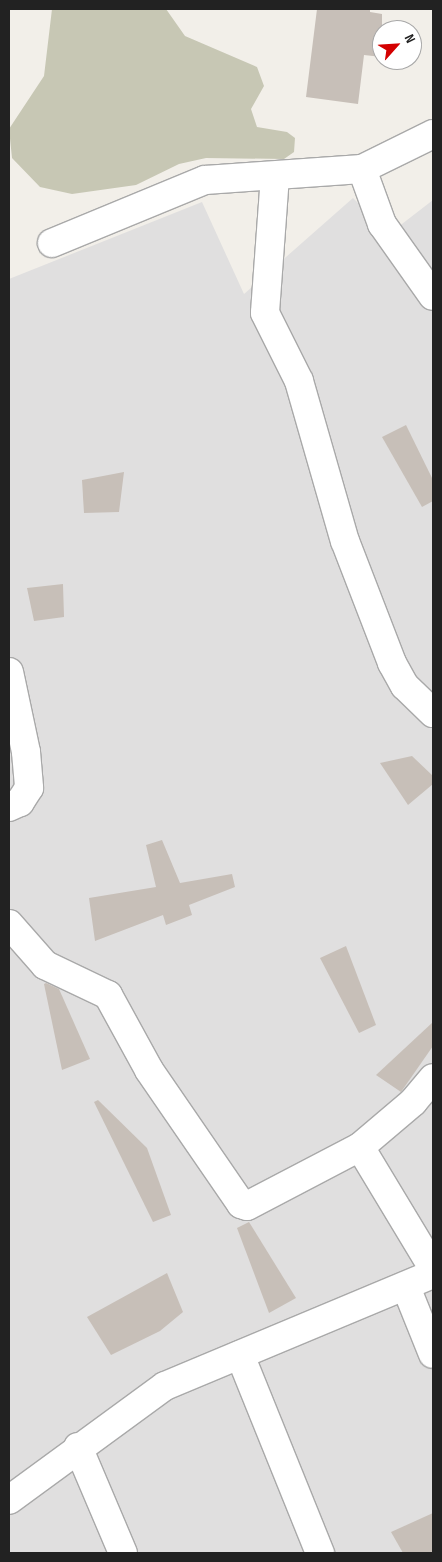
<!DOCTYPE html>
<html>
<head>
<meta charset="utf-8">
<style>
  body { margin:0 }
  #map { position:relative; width:442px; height:1562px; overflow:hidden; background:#f2efe9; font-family:"Sofia Sans Condensed",sans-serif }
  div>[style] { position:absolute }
  .residential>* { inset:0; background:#e0dfdf }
  .construction>* { inset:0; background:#c7c7b4 }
  .building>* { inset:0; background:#c7bfb8 }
  .roads { filter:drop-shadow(1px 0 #a9a9a9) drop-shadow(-1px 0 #a9a9a9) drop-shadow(0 1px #a9a9a9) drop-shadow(0 -1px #a9a9a9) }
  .minor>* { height:28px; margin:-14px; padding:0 14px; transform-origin:14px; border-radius:14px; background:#fff }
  span { translate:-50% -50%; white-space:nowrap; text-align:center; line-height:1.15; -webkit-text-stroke:5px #fff; paint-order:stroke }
  .frame { position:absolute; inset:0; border:10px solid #222; pointer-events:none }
  .north { position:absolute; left:372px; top:20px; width:50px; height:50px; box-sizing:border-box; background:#fff; border:1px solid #a7a7a7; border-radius:50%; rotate:64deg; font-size:14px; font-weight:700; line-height:20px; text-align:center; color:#222 }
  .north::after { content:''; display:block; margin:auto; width:18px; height:22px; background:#d40000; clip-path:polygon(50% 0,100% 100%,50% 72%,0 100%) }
</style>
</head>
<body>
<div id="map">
  <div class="residential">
    <i style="clip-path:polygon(353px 198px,389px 234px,433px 200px,433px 1553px,9px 1553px,9px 279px,202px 202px,244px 294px)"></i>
  </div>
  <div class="construction">
    <i style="clip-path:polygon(52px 9px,166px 9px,185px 36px,257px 67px,264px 86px,251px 109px,257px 127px,287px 132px,295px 138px,294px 152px,284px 159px,206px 158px,179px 164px,136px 185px,72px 194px,40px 187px,12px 158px,9px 129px,44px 76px)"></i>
  </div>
  <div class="building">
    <i style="clip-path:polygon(317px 9px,370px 9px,370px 12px,382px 14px,382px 57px,364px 55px,358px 104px,306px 97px)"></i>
    <i style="clip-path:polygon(406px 425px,433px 480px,433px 501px,422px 507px,382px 437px)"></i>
    <i style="clip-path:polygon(124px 472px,119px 512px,84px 513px,82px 480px)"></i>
    <i style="clip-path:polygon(63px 584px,64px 617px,34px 621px,27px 588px)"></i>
    <i style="clip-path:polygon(412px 756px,433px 776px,433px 784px,408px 805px,380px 763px)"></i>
    <i style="clip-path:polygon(162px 840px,180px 883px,232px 874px,235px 887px,189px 905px,192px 915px,166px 925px,163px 915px,95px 941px,89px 898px,156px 887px,146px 845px)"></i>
    <i style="clip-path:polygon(346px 946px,376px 1025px,359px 1033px,320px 958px)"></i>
    <i style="clip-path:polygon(46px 983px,59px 989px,90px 1059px,62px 1070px,44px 984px)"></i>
    <i style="clip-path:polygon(433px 1022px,433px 1046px,401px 1092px,376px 1075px)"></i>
    <i style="clip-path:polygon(98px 1100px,147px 1148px,171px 1215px,153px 1222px,94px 1102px)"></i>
    <i style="clip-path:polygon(249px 1222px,296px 1298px,269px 1313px,237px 1228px)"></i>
    <i style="clip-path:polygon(167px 1273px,183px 1312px,160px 1331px,111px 1355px,87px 1317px)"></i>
    <i style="clip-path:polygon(433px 1513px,433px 1553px,403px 1553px,391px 1532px)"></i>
  </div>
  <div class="roads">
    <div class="minor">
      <i style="left:362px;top:169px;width:59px;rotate:70deg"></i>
      <i style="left:382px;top:224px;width:88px;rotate:54.7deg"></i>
      <i style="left:275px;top:176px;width:137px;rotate:94.2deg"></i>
      <i style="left:265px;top:313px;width:76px;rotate:63.4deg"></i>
      <i style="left:299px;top:381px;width:166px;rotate:74deg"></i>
      <i style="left:345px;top:541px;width:131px;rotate:68.9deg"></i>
      <i style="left:392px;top:663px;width:26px;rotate:61deg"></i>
      <i style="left:405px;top:686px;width:39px;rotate:44deg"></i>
      <i style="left:52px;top:243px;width:165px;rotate:-22.4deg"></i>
      <i style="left:205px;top:180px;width:157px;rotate:-4deg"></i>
      <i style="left:362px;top:169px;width:79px;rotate:-26.2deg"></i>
      <i style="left:9px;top:672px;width:82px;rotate:78deg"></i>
      <i style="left:26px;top:752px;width:36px;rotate:85deg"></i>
      <i style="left:29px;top:788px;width:17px;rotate:123deg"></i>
      <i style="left:20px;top:802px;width:12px;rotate:156deg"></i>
      <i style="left:9px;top:924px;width:55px;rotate:48.7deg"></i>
      <i style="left:45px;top:965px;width:70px;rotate:25.5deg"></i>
      <i style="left:108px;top:995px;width:85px;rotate:61.3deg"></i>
      <i style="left:149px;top:1070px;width:163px;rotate:55.5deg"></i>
      <i style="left:241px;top:1204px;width:6px;rotate:18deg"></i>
      <i style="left:247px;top:1206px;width:127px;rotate:-27.6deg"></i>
      <i style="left:360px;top:1147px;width:70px;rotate:-40.3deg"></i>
      <i style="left:413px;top:1102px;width:31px;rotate:-50deg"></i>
      <i style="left:360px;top:1147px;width:141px;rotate:58.9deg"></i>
      <i style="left:406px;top:1287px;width:72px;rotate:68.1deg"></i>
      <i style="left:240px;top:1355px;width:214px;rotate:68deg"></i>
      <i style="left:78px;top:1447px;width:115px;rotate:67deg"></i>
      <i style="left:9px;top:1500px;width:193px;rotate:-36.2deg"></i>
      <i style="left:165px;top:1386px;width:290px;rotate:-22.7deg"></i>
    </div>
  </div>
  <div class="frame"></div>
  <div class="north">N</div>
</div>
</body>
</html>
